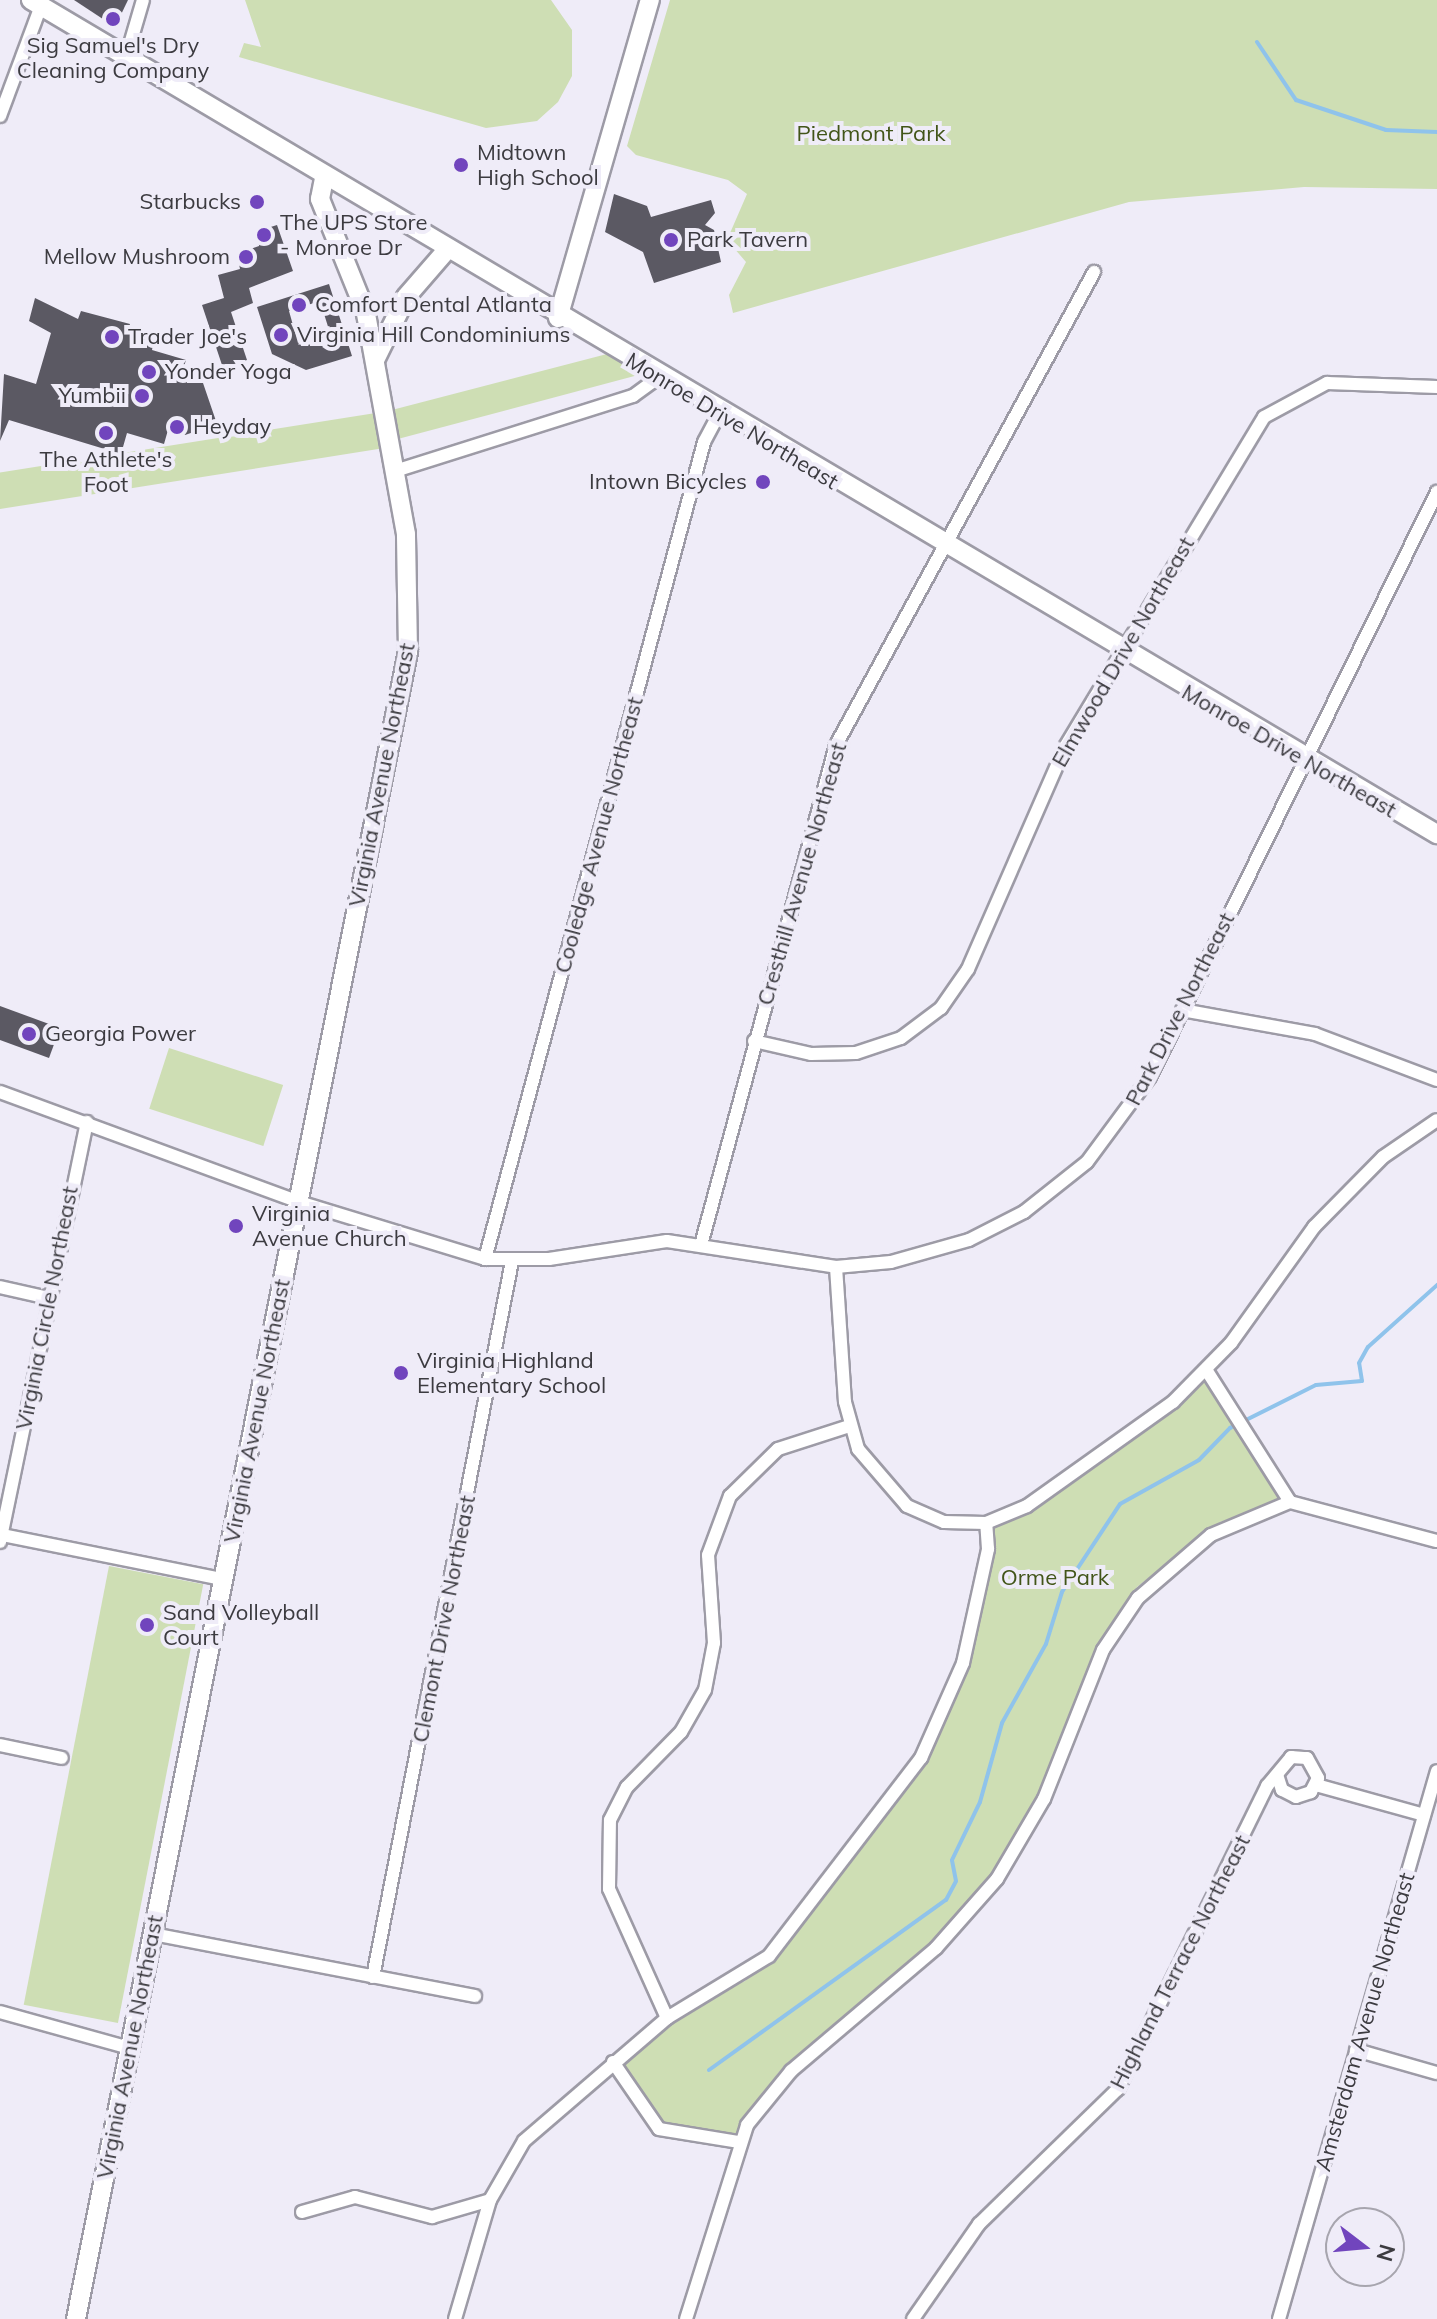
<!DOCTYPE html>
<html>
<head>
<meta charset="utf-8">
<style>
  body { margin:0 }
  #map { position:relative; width:1437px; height:2319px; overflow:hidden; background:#efecf8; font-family:Mulish,sans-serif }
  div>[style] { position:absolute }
  .green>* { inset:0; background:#cedeb4; transform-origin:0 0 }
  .stream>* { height:4px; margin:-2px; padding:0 2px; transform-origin:2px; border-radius:2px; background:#8fc3eb }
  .building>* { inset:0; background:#5b5963 }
  .roads { filter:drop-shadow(2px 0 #9d9ba6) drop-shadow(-2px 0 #9d9ba6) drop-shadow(0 2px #9d9ba6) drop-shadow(0 -2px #9d9ba6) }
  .street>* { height:12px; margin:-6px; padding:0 6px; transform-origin:6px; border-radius:6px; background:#fff }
  .secondary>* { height:18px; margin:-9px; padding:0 9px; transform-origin:9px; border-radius:9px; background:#fff }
  .dots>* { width:22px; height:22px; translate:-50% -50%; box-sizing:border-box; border:4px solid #efecf8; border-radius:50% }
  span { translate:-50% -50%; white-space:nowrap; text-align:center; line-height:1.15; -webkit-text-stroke:8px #efecf8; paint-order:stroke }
  .poi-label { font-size:22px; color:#3c3b40 }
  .left { translate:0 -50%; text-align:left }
  .right { translate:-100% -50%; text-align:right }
  .park-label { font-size:22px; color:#425519 }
  .street-label { font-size:22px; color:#3c3b40 }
  .north { position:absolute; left:1325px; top:2207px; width:80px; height:80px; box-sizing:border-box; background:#efecf8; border:2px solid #a7a5ae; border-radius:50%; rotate:106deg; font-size:22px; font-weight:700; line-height:32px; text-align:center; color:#3c3b40 }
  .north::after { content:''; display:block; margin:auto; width:28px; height:36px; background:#7145bd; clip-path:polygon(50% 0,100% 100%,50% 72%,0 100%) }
</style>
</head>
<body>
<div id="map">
  <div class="green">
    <i style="clip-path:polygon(245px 0,551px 0,572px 30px,572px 76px,558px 102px,537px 121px,486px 128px,239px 57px,244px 43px,261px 47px)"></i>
    <i style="clip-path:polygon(670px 0,1437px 0,1437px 189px,1304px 187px,1129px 202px,733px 313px,729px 295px,746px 262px,727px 240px,747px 194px,728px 180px,636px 155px,627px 146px)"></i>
    <i style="clip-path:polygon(607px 354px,642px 374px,394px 440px,388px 411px)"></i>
    <i style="left:382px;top:412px;width:36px;height:396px;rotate:81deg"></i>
    <i style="left:169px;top:1048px;width:120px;height:64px;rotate:18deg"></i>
    <i style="clip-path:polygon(1204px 1372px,1287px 1500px,1220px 1522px,1137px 1587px,1084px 1688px,1020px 1840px,937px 1941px,779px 2072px,737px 2134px,696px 2137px,645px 2118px,614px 2054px,682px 2008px,745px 1981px,845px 1860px,930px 1734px,968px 1639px,982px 1534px)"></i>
    <i style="left:109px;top:1566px;width:96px;height:447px;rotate:11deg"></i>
  </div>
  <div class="stream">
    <i style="left:1257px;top:42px;width:70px;rotate:56.1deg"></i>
    <i style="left:1296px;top:100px;width:95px;rotate:18.4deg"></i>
    <i style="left:1386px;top:130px;width:51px;rotate:2.2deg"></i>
    <i style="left:709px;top:2070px;width:292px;rotate:-35.7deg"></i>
    <i style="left:946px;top:1900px;width:21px;rotate:-62deg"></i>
    <i style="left:956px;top:1881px;width:21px;rotate:-101deg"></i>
    <i style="left:952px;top:1860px;width:64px;rotate:-64.2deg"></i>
    <i style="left:980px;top:1802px;width:82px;rotate:-74.4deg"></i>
    <i style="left:1002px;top:1723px;width:90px;rotate:-60.9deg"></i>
    <i style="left:1046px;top:1644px;width:54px;rotate:-72.9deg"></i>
    <i style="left:1062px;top:1592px;width:105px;rotate:-56.6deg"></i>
    <i style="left:1120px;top:1504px;width:90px;rotate:-29.1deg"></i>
    <i style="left:1199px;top:1460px;width:45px;rotate:-45.9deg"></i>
    <i style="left:1230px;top:1428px;width:96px;rotate:-26.6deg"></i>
    <i style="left:1316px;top:1385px;width:46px;rotate:-5deg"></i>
    <i style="left:1362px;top:1381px;width:18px;rotate:-99deg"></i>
    <i style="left:1359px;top:1363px;width:18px;rotate:-61deg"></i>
    <i style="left:1368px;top:1347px;width:93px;rotate:-41.9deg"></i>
  </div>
  <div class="building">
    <i style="clip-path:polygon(74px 0,128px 0,115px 27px)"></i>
    <i style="clip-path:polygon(614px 194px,647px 206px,651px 217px,711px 200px,715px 213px,705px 225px,714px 230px,721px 262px,654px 283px,643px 252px,605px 232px)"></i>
    <i style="clip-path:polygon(277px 225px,293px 271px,249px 288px,253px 303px,231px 312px,247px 360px,223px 368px,202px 305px,224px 298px,218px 275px,240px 269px,237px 254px,259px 246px,258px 231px)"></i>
    <i style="clip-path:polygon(evenodd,329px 284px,352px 356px,306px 370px,272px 354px,257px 307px,329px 284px,320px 301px,330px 333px,298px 343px,289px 311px,320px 301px)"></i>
    <i style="clip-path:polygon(35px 298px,78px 319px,81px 311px,130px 324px,128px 331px,154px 339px,152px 350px,186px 360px,181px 376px,203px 383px,217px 424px,185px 435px,168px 430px,164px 444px,127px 433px,121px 454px,9px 420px,0 441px,4px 374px,36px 384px,51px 333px,29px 321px)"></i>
    <i style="clip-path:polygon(0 1006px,60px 1028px,49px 1058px,0 1040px)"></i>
  </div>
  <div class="roads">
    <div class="street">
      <i style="left:126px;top:58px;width:60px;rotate:-73.7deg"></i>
      <i style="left:0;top:116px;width:117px;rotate:-69.6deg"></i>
      <i style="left:395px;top:471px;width:250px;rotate:-17.5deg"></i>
      <i style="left:633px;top:396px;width:32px;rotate:-36deg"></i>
      <i style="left:1182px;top:1010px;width:135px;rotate:10.2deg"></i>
      <i style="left:1315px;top:1034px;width:130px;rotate:20.7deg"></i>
      <i style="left:754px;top:1041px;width:58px;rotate:12.8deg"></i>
      <i style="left:811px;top:1054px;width:45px;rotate:-1.3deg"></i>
      <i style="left:856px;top:1053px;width:47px;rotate:-18.4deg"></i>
      <i style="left:901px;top:1038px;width:50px;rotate:-36.9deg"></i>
      <i style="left:941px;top:1008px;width:47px;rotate:-55.3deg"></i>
      <i style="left:968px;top:969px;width:242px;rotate:-66.4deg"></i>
      <i style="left:1065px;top:747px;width:385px;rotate:-58.9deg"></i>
      <i style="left:1264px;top:417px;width:72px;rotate:-28.4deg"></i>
      <i style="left:1327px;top:383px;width:110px;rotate:2.1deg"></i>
      <i style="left:0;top:1092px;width:319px;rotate:20.2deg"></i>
      <i style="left:299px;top:1202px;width:195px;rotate:17deg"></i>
      <i style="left:485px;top:1259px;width:64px"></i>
      <i style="left:549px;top:1259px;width:119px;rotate:-8.7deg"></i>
      <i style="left:667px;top:1241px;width:171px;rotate:8.7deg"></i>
      <i style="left:836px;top:1267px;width:55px;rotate:-5.2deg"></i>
      <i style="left:891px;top:1262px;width:81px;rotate:-15.8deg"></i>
      <i style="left:969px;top:1240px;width:62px;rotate:-27deg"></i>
      <i style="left:1024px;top:1212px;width:80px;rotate:-38.4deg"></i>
      <i style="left:1087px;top:1162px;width:106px;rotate:-53.5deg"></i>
      <i style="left:1150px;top:1077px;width:652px;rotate:-63.87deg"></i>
      <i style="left:701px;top:1245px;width:518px;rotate:-74.89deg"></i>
      <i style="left:836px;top:745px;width:539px;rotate:-61.39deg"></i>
      <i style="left:485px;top:1259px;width:846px;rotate:-74.99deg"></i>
      <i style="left:704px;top:442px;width:32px;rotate:-62deg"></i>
      <i style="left:836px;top:1267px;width:135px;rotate:86.2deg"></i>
      <i style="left:845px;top:1402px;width:49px;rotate:74.5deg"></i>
      <i style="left:858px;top:1449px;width:75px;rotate:49.3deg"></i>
      <i style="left:907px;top:1506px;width:40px;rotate:23.4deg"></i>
      <i style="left:944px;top:1522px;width:42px;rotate:1.4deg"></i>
      <i style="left:986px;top:1523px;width:44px;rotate:-22.5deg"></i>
      <i style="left:1027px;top:1506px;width:179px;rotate:-35.5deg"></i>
      <i style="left:1173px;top:1402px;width:83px;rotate:-45.5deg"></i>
      <i style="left:1231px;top:1343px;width:143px;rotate:-54.4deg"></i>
      <i style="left:1314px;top:1227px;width:98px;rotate:-45.4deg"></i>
      <i style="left:1383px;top:1157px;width:65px;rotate:-34.4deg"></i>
      <i style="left:0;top:1287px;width:50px;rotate:12.7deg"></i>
      <i style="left:1207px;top:1371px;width:155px;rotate:57.6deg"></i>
      <i style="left:2px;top:1535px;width:225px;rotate:11.3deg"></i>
      <i style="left:0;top:1542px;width:429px;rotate:-78.3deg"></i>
      <i style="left:0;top:1745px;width:63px;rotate:11.8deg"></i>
      <i style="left:1316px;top:1785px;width:112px;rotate:15.5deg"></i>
      <i style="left:153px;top:1934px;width:328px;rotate:10.9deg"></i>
      <i style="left:373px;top:1977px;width:729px;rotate:-79.01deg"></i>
      <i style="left:0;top:2012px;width:135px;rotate:15.5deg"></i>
      <i style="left:667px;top:2018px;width:141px;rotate:-114.2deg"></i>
      <i style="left:609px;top:1889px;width:69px;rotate:-89.2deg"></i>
      <i style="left:610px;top:1820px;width:37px;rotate:-63deg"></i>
      <i style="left:627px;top:1787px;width:77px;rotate:-45.5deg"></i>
      <i style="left:681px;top:1732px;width:48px;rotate:-60.3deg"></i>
      <i style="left:705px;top:1690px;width:48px;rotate:-79.2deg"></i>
      <i style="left:714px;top:1643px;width:88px;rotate:-93.9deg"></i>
      <i style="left:708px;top:1555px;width:63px;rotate:-69.6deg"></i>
      <i style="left:730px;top:1496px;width:67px;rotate:-44.4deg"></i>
      <i style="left:778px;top:1449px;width:75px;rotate:-17.9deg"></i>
      <i style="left:1356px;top:2050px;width:84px;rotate:15.9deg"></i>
      <i style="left:613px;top:2062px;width:81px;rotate:55.5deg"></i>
      <i style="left:659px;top:2129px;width:80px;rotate:9.3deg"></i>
      <i style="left:302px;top:2212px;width:55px;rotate:-15.8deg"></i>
      <i style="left:355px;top:2197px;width:80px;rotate:14.6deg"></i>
      <i style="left:432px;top:2217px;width:60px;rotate:-16.3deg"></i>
      <i style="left:455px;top:2319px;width:124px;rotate:-73.6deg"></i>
      <i style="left:490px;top:2200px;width:68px;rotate:-60deg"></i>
      <i style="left:524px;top:2141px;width:189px;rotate:-40.7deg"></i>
      <i style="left:667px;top:2018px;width:119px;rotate:-31.3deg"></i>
      <i style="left:769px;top:1956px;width:250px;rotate:-52.5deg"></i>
      <i style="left:921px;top:1758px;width:104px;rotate:-66.1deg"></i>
      <i style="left:963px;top:1663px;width:117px;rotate:-77.6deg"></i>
      <i style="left:988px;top:1549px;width:26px;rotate:-94deg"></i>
      <i style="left:686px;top:2319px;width:203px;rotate:-72.5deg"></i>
      <i style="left:747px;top:2125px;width:70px;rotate:-50.8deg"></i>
      <i style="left:791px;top:2071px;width:190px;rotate:-40.3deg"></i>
      <i style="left:936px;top:1948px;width:92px;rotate:-48.5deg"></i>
      <i style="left:997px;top:1879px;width:93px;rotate:-59.6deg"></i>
      <i style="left:1044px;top:1799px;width:160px;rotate:-68.4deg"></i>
      <i style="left:1103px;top:1650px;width:63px;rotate:-56.1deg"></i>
      <i style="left:1138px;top:1598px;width:96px;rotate:-40.8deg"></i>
      <i style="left:1211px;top:1535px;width:86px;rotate:-22.7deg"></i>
      <i style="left:1290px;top:1502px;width:152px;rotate:14.9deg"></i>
      <i style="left:913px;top:2319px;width:116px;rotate:-55.2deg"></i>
      <i style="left:979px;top:2224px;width:194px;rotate:-44.2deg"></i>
      <i style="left:1118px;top:2089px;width:338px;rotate:-63.8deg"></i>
      <i style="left:1267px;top:1786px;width:38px;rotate:-50deg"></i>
      <i style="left:1291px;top:1757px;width:16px;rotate:4deg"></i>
      <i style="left:1307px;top:1758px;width:23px;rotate:61deg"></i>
      <i style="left:1318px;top:1778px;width:16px;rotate:117deg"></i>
      <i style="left:1311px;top:1792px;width:16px;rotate:162deg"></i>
      <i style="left:1296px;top:1797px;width:16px;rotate:-153deg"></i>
      <i style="left:1282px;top:1790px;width:16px;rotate:-108deg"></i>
      <i style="left:1279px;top:2319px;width:570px;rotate:-73.92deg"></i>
    </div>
    <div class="secondary">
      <i style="left:31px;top:0;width:1635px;rotate:30.68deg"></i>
      <i style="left:558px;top:318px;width:331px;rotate:-73.9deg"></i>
      <i style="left:375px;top:360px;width:70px;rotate:-63.8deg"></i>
      <i style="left:406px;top:297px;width:61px;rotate:-49deg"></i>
      <i style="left:76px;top:2319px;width:1701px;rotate:-78.74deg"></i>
      <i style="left:408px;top:651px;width:117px;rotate:-91deg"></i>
      <i style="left:406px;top:534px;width:225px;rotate:-100.3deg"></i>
      <i style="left:366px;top:313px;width:123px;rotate:-112deg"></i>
      <i style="left:320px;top:199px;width:20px;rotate:-79deg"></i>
    </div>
  </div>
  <div class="dots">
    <i style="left:113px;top:19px;background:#7145bd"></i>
    <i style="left:461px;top:165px;background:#7145bd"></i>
    <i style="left:257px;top:202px;background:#7145bd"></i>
    <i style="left:264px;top:235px;background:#7145bd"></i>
    <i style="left:671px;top:240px;background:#7145bd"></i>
    <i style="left:246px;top:257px;background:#7145bd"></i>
    <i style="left:299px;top:305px;background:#7145bd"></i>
    <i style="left:281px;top:335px;background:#7145bd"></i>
    <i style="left:112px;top:337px;background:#7145bd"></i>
    <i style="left:149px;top:372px;background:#7145bd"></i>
    <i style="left:142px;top:396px;background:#7145bd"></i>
    <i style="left:177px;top:427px;background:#7145bd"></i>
    <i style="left:106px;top:433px;background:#7145bd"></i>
    <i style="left:763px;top:482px;background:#7145bd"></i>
    <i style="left:29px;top:1034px;background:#7145bd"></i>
    <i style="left:236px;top:1226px;background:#7145bd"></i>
    <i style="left:401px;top:1373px;background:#7145bd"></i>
    <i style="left:147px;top:1625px;background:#7145bd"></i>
  </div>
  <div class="poi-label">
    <span style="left:113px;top:58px">Sig Samuel's Dry<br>Cleaning Company</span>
    <span class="left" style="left:477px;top:165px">Midtown<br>High School</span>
    <span class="right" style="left:241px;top:202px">Starbucks</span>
    <span class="left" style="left:280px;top:235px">The UPS Store<br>- Monroe Dr</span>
    <span class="left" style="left:687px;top:240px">Park Tavern</span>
    <span class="right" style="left:230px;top:257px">Mellow Mushroom</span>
    <span class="left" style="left:315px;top:305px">Comfort Dental Atlanta</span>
    <span class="left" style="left:297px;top:335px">Virginia Hill Condominiums</span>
    <span class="left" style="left:128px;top:337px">Trader Joe's</span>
    <span class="left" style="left:165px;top:372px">Yonder Yoga</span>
    <span class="right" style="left:126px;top:396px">Yumbii</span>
    <span class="left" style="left:193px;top:427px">Heyday</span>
    <span style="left:106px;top:472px">The Athlete's<br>Foot</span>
    <span class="right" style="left:747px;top:482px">Intown Bicycles</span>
    <span class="left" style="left:45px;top:1034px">Georgia Power</span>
    <span class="left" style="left:252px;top:1226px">Virginia<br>Avenue Church</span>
    <span class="left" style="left:417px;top:1373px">Virginia Highland<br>Elementary School</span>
    <span class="left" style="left:163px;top:1625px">Sand Volleyball<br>Court</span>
  </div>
  <div class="park-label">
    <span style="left:871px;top:134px">Piedmont Park</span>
    <span style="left:1055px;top:1578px">Orme Park</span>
  </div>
  <div class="street-label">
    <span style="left:732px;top:421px;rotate:31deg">Monroe Drive Northeast</span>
    <span style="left:1123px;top:652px;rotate:-60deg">Elmwood Drive Northeast</span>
    <span style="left:1289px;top:751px;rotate:30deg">Monroe Drive Northeast</span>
    <span style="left:382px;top:775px;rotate:-79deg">Virginia Avenue Northeast</span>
    <span style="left:599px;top:835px;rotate:-75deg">Cooledge Avenue Northeast</span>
    <span style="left:802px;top:874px;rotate:-74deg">Cresthill Avenue Northeast</span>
    <span style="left:1180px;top:1009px;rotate:-63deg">Park Drive Northeast</span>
    <span style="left:47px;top:1308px;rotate:-79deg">Virginia Circle Northeast</span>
    <span style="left:257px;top:1411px;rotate:-79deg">Virginia Avenue Northeast</span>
    <span style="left:444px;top:1619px;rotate:-79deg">Clemont Drive Northeast</span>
    <span style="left:1180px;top:1962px;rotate:-63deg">Highland Terrace Northeast</span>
    <span style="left:1365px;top:2022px;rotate:-74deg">Amsterdam Avenue Northeast</span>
    <span style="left:130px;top:2047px;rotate:-79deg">Virginia Avenue Northeast</span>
  </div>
  <div class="north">N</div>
</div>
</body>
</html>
